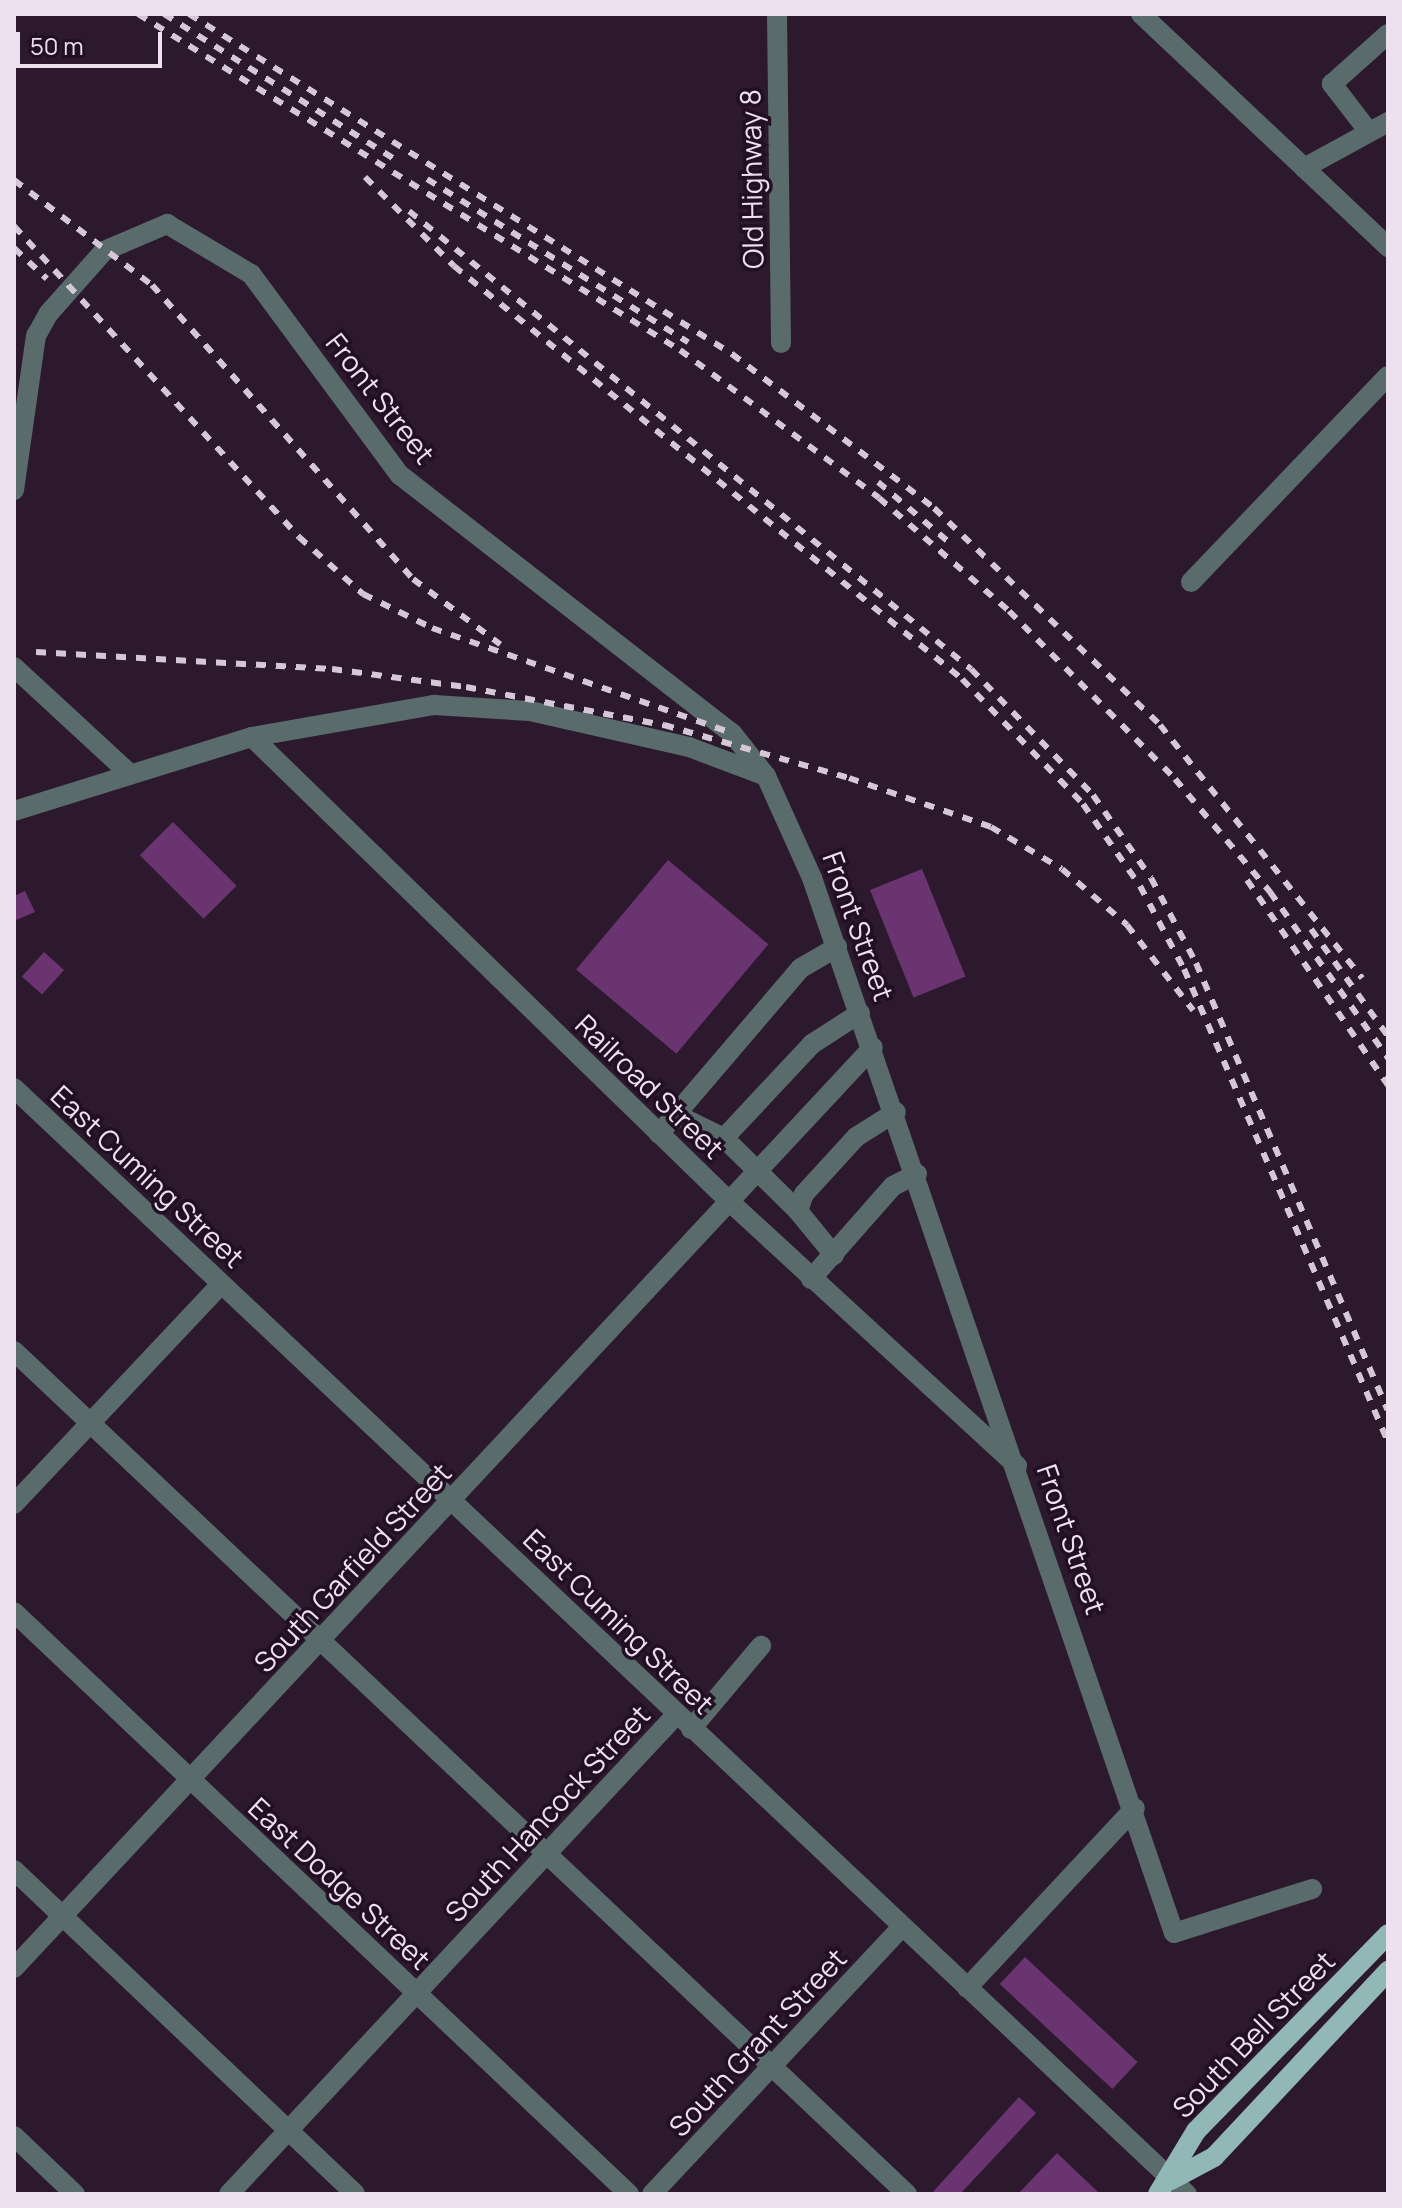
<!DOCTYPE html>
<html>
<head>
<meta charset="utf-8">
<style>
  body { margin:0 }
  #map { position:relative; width:1402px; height:2208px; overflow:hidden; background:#2c192e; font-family:Manrope,sans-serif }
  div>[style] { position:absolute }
  .building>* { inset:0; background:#6a3471; transform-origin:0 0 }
  .minor>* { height:20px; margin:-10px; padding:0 10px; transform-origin:10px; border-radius:10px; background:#596b6b }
  .major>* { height:20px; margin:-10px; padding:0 10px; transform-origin:10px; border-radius:10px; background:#91b7b7 }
  .rail>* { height:6px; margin-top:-3px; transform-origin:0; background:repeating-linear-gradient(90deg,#d4c7d6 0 10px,transparent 0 20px) }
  span { translate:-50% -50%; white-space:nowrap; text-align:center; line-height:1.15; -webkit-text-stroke:7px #220f24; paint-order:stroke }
  .street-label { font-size:28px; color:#ede0ef }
  .frame { position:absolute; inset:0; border:16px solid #ede0ef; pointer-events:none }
  .scale { position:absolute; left:16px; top:32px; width:146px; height:36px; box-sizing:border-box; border:4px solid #ede0ef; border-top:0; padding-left:10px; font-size:24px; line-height:28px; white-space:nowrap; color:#ede0ef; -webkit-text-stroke:6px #220f24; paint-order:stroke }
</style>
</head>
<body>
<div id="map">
  <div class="building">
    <i style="left:173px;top:822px;width:90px;height:47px;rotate:45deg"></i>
    <i style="left:668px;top:860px;width:131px;height:143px;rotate:40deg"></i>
    <i style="left:922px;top:869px;width:116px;height:56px;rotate:68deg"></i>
    <i style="clip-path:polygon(25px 891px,35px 912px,14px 921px,14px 896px)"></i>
    <i style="left:44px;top:952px;width:27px;height:33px;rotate:42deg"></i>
    <i style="left:1025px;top:1957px;width:154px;height:37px;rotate:43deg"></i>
    <i style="clip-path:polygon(1019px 2097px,1036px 2113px,960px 2194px,931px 2194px)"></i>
    <i style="clip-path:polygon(1057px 2153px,1100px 2194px,1018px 2194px)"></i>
  </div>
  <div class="minor">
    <i style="left:777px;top:14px;width:329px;rotate:89.3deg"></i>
    <i style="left:1141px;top:14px;width:340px;rotate:43.3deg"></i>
    <i style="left:1369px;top:132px;width:61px;rotate:-127.6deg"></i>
    <i style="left:1332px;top:84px;width:75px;rotate:-41.8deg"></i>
    <i style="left:1304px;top:168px;width:96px;rotate:-28.7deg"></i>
    <i style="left:14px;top:490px;width:156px;rotate:-81.9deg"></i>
    <i style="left:36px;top:336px;width:26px;rotate:-61deg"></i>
    <i style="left:49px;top:313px;width:83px;rotate:-48.4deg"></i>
    <i style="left:104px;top:251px;width:69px;rotate:-23.2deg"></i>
    <i style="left:167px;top:224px;width:98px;rotate:30.8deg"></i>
    <i style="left:251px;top:274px;width:250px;rotate:53.5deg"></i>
    <i style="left:400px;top:475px;width:420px;rotate:37.9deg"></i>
    <i style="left:732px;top:733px;width:55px;rotate:51.7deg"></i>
    <i style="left:766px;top:776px;width:112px;rotate:65.7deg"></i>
    <i style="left:812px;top:878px;width:1115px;rotate:71.06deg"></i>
    <i style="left:1174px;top:1933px;width:145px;rotate:-17.7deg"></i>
    <i style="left:1191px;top:582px;width:285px;rotate:-46.3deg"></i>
    <i style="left:14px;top:667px;width:158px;rotate:42.7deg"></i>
    <i style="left:252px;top:737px;width:667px;rotate:44.21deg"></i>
    <i style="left:730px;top:1202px;width:390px;rotate:42.6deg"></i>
    <i style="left:14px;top:811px;width:249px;rotate:-17.3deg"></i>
    <i style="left:252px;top:737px;width:185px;rotate:-10deg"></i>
    <i style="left:434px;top:705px;width:96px;rotate:3.6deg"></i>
    <i style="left:530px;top:711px;width:163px;rotate:12.8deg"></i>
    <i style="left:689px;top:747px;width:82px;rotate:20.6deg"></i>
    <i style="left:14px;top:1088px;width:1612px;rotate:43.32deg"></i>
    <i style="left:675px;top:1114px;width:55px;rotate:26.1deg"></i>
    <i style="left:659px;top:1134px;width:218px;rotate:-49.5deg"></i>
    <i style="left:801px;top:968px;width:42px;rotate:-30.3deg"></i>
    <i style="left:798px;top:1211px;width:104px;rotate:-135.4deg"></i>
    <i style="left:724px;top:1138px;width:129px;rotate:-46.9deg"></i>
    <i style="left:812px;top:1044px;width:57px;rotate:-32.9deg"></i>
    <i style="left:834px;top:1255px;width:57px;rotate:-129.3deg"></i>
    <i style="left:798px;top:1211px;width:18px;rotate:-71deg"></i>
    <i style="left:804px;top:1194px;width:77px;rotate:-47.6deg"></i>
    <i style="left:856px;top:1137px;width:47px;rotate:-32deg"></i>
    <i style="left:811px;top:1279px;width:124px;rotate:-48.6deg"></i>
    <i style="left:893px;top:1186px;width:27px;rotate:-27deg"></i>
    <i style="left:14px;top:1351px;width:1228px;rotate:43.35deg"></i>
    <i style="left:14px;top:1504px;width:302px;rotate:-46.7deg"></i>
    <i style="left:14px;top:1612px;width:847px;rotate:43.42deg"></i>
    <i style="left:691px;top:1729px;width:109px;rotate:-49.9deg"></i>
    <i style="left:14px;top:1870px;width:470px;rotate:43.5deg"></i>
    <i style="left:14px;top:1968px;width:1259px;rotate:-46.99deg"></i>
    <i style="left:967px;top:1988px;width:246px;rotate:-47deg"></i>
    <i style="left:14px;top:2136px;width:84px;rotate:43.6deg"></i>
    <i style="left:229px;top:2194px;width:655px;rotate:-46.98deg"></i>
    <i style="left:652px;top:2194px;width:366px;rotate:-46.9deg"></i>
  </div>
  <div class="major">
    <i style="left:1171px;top:2180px;width:49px;rotate:-28.1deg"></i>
    <i style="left:1214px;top:2157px;width:255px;rotate:-46.9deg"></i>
    <i style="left:1158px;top:2194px;width:74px;rotate:-58.9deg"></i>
    <i style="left:1196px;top:2131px;width:275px;rotate:-45.7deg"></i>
  </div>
  <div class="rail">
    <i style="left:138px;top:14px;width:638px;rotate:31.8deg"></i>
    <i style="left:680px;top:350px;width:248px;rotate:36.6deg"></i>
    <i style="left:879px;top:498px;width:172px;rotate:41deg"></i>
    <i style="left:1009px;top:611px;width:236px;rotate:45.3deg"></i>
    <i style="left:1175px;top:779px;width:148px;rotate:49.9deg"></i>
    <i style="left:1270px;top:892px;width:204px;rotate:54.6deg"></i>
    <i style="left:164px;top:14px;width:271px;rotate:32.2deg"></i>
    <i style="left:189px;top:14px;width:641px;rotate:32.05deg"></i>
    <i style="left:732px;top:354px;width:254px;rotate:37.3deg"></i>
    <i style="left:934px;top:508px;width:313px;rotate:43.8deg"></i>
    <i style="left:1160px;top:725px;width:324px;rotate:51.4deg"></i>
    <i style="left:365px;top:177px;width:126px;rotate:45deg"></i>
    <i style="left:454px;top:266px;width:655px;rotate:39.11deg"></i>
    <i style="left:962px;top:679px;width:174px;rotate:45.9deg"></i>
    <i style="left:1083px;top:804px;width:100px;rotate:55.2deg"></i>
    <i style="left:1140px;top:886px;width:94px;rotate:62.1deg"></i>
    <i style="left:1184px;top:969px;width:515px;rotate:66.67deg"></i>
    <i style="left:427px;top:179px;width:308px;rotate:32deg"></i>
    <i style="left:14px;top:180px;width:173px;rotate:37.3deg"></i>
    <i style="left:152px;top:285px;width:393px;rotate:48.4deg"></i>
    <i style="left:413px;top:579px;width:109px;rotate:36.8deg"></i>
    <i style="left:409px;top:211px;width:725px;rotate:39.18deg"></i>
    <i style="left:971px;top:669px;width:175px;rotate:45.9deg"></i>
    <i style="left:1093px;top:795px;width:101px;rotate:55.1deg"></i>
    <i style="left:1151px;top:878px;width:96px;rotate:62.1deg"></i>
    <i style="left:1196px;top:963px;width:486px;rotate:66.8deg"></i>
    <i style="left:14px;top:226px;width:422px;rotate:47.5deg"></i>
    <i style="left:299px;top:537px;width:86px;rotate:41.7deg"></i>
    <i style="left:363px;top:594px;width:77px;rotate:26.2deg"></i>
    <i style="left:432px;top:628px;width:315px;rotate:19.3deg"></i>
    <i style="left:14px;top:248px;width:45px;rotate:43.2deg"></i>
    <i style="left:878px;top:482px;width:96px;rotate:40.3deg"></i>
    <i style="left:36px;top:652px;width:296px;rotate:3.3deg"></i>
    <i style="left:332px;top:669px;width:135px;rotate:7.7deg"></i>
    <i style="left:466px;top:687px;width:202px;rotate:10.9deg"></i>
    <i style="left:664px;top:725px;width:192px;rotate:16deg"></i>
    <i style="left:849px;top:778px;width:150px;rotate:19deg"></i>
    <i style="left:991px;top:827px;width:82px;rotate:30.6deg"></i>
    <i style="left:1062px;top:869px;width:86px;rotate:40.7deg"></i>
    <i style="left:1127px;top:925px;width:108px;rotate:52.2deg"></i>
    <i style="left:1247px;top:880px;width:249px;rotate:55.5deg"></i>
    <i style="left:1311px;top:929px;width:132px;rotate:54.3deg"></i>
  </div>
  <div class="street-label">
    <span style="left:751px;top:179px;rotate:-91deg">Old Highway 8</span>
    <span style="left:381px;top:398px;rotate:52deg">Front Street</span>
    <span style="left:859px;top:926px;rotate:70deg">Front Street</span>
    <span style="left:650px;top:1086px;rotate:44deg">Railroad Street</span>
    <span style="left:148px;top:1176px;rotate:43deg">East Cuming Street</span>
    <span style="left:1072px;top:1539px;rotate:71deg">Front Street</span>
    <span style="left:352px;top:1567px;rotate:-47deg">South Garfield Street</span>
    <span style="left:619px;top:1621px;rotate:44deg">East Cuming Street</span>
    <span style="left:547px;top:1813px;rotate:-47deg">South Hancock Street</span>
    <span style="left:340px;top:1883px;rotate:43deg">East Dodge Street</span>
    <span style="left:1253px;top:2034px;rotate:-46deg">South Bell Street</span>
    <span style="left:757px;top:2042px;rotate:-47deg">South Grant Street</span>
  </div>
  <div class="frame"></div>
  <div class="scale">50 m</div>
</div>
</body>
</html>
